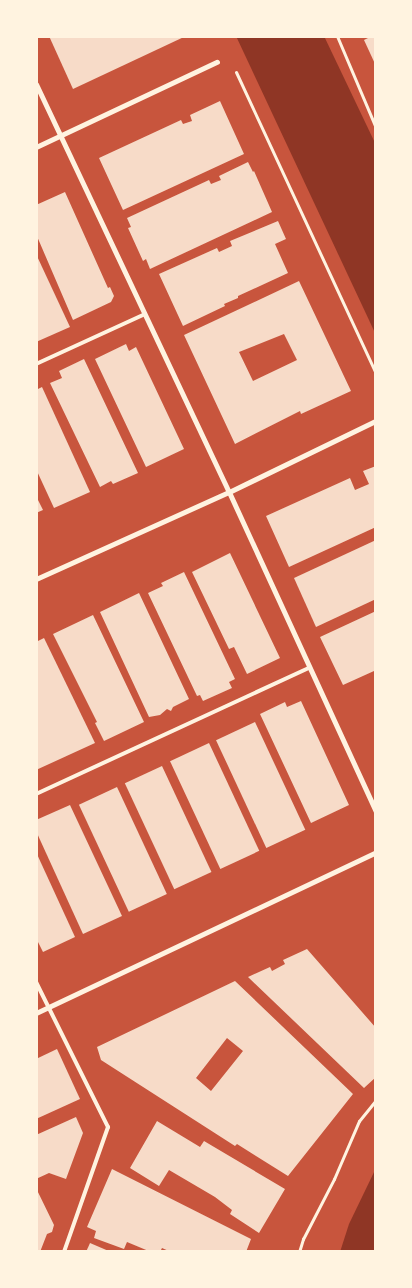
<!DOCTYPE html>
<html>
<head>
<meta charset="utf-8">
<style>
  body { margin:0 }
  #map { position:relative; width:412px; height:1288px; overflow:hidden; background:#c8553d; font-family:"Fira Sans Condensed",sans-serif }
  div>[style] { position:absolute }
  .water>* { inset:0; background:#8f3625 }
  .building>* { inset:0; background:#f7dbc8; transform-origin:0 0 }
  .path>* { height:3px; margin:-1.5px; padding:0 1.5px; transform-origin:1.5px; border-radius:1.5px; background:#fff3e0 }
  .service>* { height:4px; margin:-2px; padding:0 2px; transform-origin:2px; border-radius:2px; background:#fff3e0 }
  .minor>* { height:5px; margin:-2.5px; padding:0 2.5px; transform-origin:2.5px; border-radius:2.5px; background:#fff3e0 }
  span { translate:-50% -50%; white-space:nowrap; text-align:center; line-height:1.15; -webkit-text-stroke:5px #fff3e0; paint-order:stroke }
  .frame { position:absolute; inset:0; border:38px solid #fff3e0; pointer-events:none }
</style>
</head>
<body>
<div id="map">
  <div class="water">
    <i style="clip-path:polygon(236px 36px,324px 36px,376px 145px,376px 335px)"></i>
    <i style="clip-path:polygon(376px 1168px,376px 1252px,340px 1252px,349px 1224px)"></i>
  </div>
  <div class="building">
    <i style="clip-path:polygon(49px 36px,186px 36px,73px 89px)"></i>
    <i style="clip-path:polygon(372px 36px,376px 36px,376px 66px,364px 40px)"></i>
    <i style="clip-path:polygon(220px 101px,244px 154px,123px 210px,99px 158px,181px 120px,183px 124px,192px 121px,190px 115px)"></i>
    <i style="clip-path:polygon(248px 162px,253px 172px,254px 171px,272px 212px,150px 269px,146px 259px,143px 261px,128px 228px,131px 227px,127px 218px,209px 180px,211px 184px,221px 180px,219px 176px)"></i>
    <i style="clip-path:polygon(65px 192px,108px 288px,110px 287px,114px 296px,111px 302px,73px 320px,36px 234px,36px 205px)"></i>
    <i style="clip-path:polygon(278px 221px,286px 239px,275px 244px,288px 273px,238px 296px,238px 298px,224px 304px,225px 306px,183px 326px,159px 274px,217px 248px,219px 252px,232px 246px,230px 241px)"></i>
    <i style="clip-path:polygon(36px 254px,70px 327px,36px 342px)"></i>
    <i style="clip-path:polygon(evenodd,299px 281px,351px 391px,301px 414px,300px 411px,235px 444px,184px 335px,299px 281px,284px 334px,297px 360px,253px 381px,239px 352px,284px 334px)"></i>
    <i style="clip-path:polygon(126px 344px,129px 351px,136px 347px,184px 449px,146px 467px,95px 359px)"></i>
    <i style="clip-path:polygon(84px 359px,138px 473px,113px 484px,111px 481px,100px 487px,50px 383px,62px 378px,59px 371px)"></i>
    <i style="clip-path:polygon(42px 387px,90px 492px,54px 508px,36px 469px,36px 390px)"></i>
    <i style="clip-path:polygon(376px 466px,376px 527px,289px 567px,266px 516px,350px 478px,355px 490px,369px 484px,363px 471px)"></i>
    <i style="clip-path:polygon(36px 496px,43px 510px,36px 513px)"></i>
    <i style="clip-path:polygon(376px 540px,376px 599px,316px 627px,294px 578px)"></i>
    <i style="clip-path:polygon(230px 553px,280px 658px,247px 674px,234px 647px,229px 649px,192px 572px)"></i>
    <i style="clip-path:polygon(184px 572px,235px 679px,229px 682px,232px 688px,203px 701px,200px 695px,197px 696px,148px 593px,163px 586px,161px 583px)"></i>
    <i style="clip-path:polygon(139px 593px,189px 699px,173px 707px,171px 711px,167px 709px,160px 715px,149px 717px,100px 612px)"></i>
    <i style="clip-path:polygon(376px 611px,376px 676px,374px 671px,343px 685px,320px 637px)"></i>
    <i style="clip-path:polygon(93px 615px,144px 722px,104px 741px,95px 723px,97px 722px,53px 634px)"></i>
    <i style="clip-path:polygon(44px 638px,95px 743px,36px 770px,36px 642px)"></i>
    <i style="clip-path:polygon(301px 701px,349px 805px,311px 823px,260px 714px,285px 702px,287px 707px)"></i>
    <i style="left:255px;top:722px;width:119px;height:43px;rotate:65deg"></i>
    <i style="left:209px;top:743px;width:119px;height:43px;rotate:65deg"></i>
    <i style="left:162px;top:766px;width:117px;height:41px;rotate:65deg"></i>
    <i style="left:117px;top:787px;width:118px;height:42px;rotate:65deg"></i>
    <i style="clip-path:polygon(70px 805px,122px 916px,83px 934px,36px 831px,36px 820px)"></i>
    <i style="clip-path:polygon(36px 852px,75px 937px,43px 952px,36px 938px)"></i>
    <i style="clip-path:polygon(307px 949px,376px 1028px,376px 1077px,364px 1088px,248px 977px,270px 967px,272px 971px,285px 964px,283px 960px)"></i>
    <i style="clip-path:polygon(evenodd,235px 981px,353px 1094px,288px 1176px,237px 1144px,235px 1146px,101px 1060px,97px 1047px,235px 981px,227px 1038px,243px 1051px,211px 1091px,196px 1078px,227px 1038px)"></i>
    <i style="clip-path:polygon(57px 1049px,80px 1099px,36px 1119px,36px 1059px)"></i>
    <i style="clip-path:polygon(76px 1117px,83px 1133px,66px 1179px,49px 1173px,36px 1179px,36px 1135px)"></i>
    <i style="clip-path:polygon(157px 1121px,200px 1147px,204px 1141px,285px 1189px,259px 1233px,230px 1214px,232px 1210px,215px 1197px,169px 1170px,159px 1186px,130px 1168px)"></i>
    <i style="clip-path:polygon(112px 1169px,251px 1239px,246px 1252px,171px 1252px,162px 1248px,160px 1252px,151px 1252px,127px 1242px,124px 1249px,94px 1238px,96px 1231px,87px 1227px)"></i>
    <i style="clip-path:polygon(36px 1188px,54px 1225px,52px 1232px,47px 1234px,40px 1252px,36px 1252px)"></i>
    <i style="clip-path:polygon(90px 1243px,111px 1252px,86px 1252px)"></i>
  </div>
  <div class="path">
    <i style="left:337px;top:36px;width:100px;rotate:67deg"></i>
    <i style="left:236px;top:72px;width:332px;rotate:65.1deg"></i>
    <i style="left:299px;top:1252px;width:14px;rotate:-73deg"></i>
    <i style="left:303px;top:1239px;width:68px;rotate:-62.7deg"></i>
    <i style="left:334px;top:1179px;width:63px;rotate:-66.7deg"></i>
    <i style="left:359px;top:1121px;width:27px;rotate:-51deg"></i>
  </div>
  <div class="service">
    <i style="left:36px;top:364px;width:120px;rotate:-24.6deg"></i>
    <i style="left:36px;top:794px;width:301px;rotate:-24.8deg"></i>
    <i style="left:36px;top:982px;width:162px;rotate:63.6deg"></i>
    <i style="left:108px;top:1127px;width:133px;rotate:109.4deg"></i>
  </div>
  <div class="minor">
    <i style="left:36px;top:84px;width:451px;rotate:64.7deg"></i>
    <i style="left:229px;top:492px;width:351px;rotate:65.3deg"></i>
    <i style="left:36px;top:147px;width:200px;rotate:-25.2deg"></i>
    <i style="left:36px;top:579px;width:212px;rotate:-24.3deg"></i>
    <i style="left:229px;top:492px;width:162px;rotate:-25.9deg"></i>
    <i style="left:36px;top:1013px;width:376px;rotate:-25.3deg"></i>
  </div>
  <div class="frame"></div>
</div>
</body>
</html>
